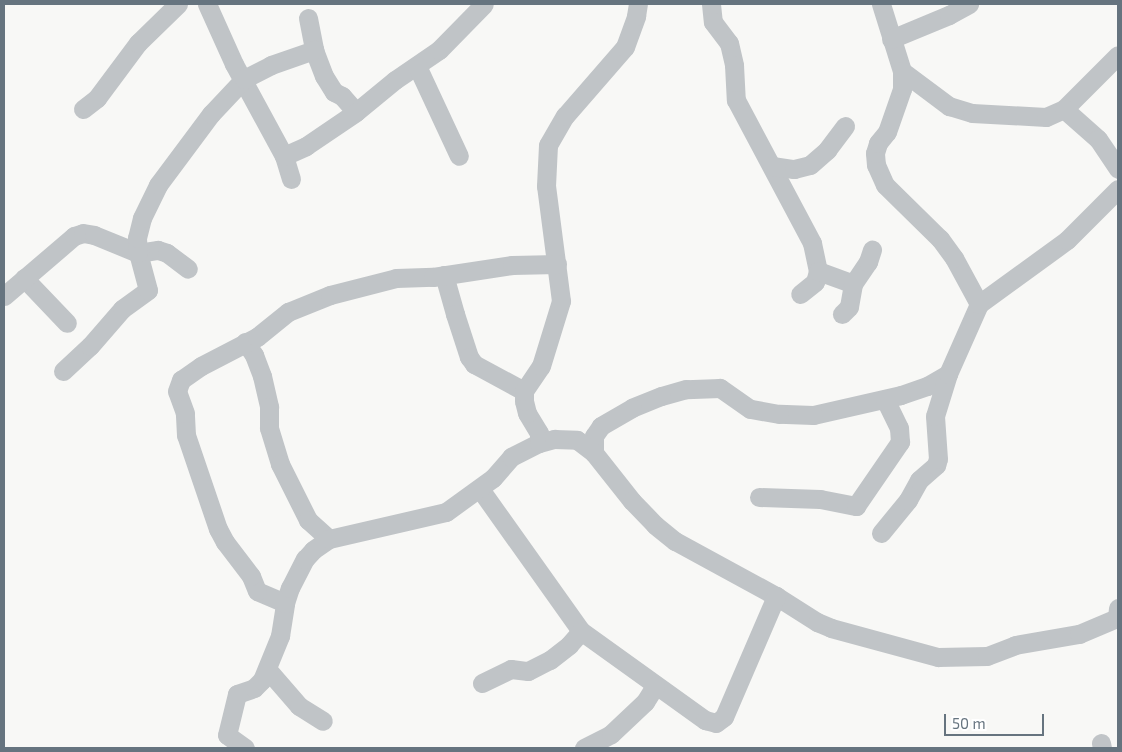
<!DOCTYPE html>
<html>
<head>
<meta charset="utf-8">
<style>
  body { margin:0 }
  #map { position:relative; width:1122px; height:752px; overflow:hidden; background:#f8f8f6; font-family:"Exo 2",sans-serif }
  div>[style] { position:absolute }
  .minor>* { height:19px; margin:-9.5px; padding:0 9.5px; transform-origin:9.5px; border-radius:9.5px; background:#c0c4c7 }
  span { translate:-50% -50%; white-space:nowrap; text-align:center; line-height:1.15; -webkit-text-stroke:5px #fff; paint-order:stroke }
  .frame { position:absolute; inset:0; border:5px solid #66747f; pointer-events:none }
  .scale { position:absolute; left:944px; top:714px; width:100px; height:22px; box-sizing:border-box; border:2px solid #66747f; border-top:0; padding-left:6px; font-size:15px; line-height:18px; white-space:nowrap; color:#66747f; -webkit-text-stroke:4px #fff; paint-order:stroke }
</style>
</head>
<body>
<div id="map">
  <div class="minor">
    <i style="left:207px;top:4px;width:66px;rotate:65.8deg"></i>
    <i style="left:234px;top:64px;width:105px;rotate:61.5deg"></i>
    <i style="left:284px;top:156px;width:24px;rotate:73deg"></i>
    <i style="left:711px;top:4px;width:18px;rotate:84deg"></i>
    <i style="left:713px;top:22px;width:26px;rotate:53deg"></i>
    <i style="left:729px;top:43px;width:23px;rotate:77deg"></i>
    <i style="left:734px;top:65px;width:35px;rotate:87deg"></i>
    <i style="left:736px;top:100px;width:162px;rotate:62deg"></i>
    <i style="left:812px;top:243px;width:29px;rotate:78deg"></i>
    <i style="left:818px;top:271px;width:11px;rotate:105deg"></i>
    <i style="left:815px;top:282px;width:19px;rotate:141deg"></i>
    <i style="left:881px;top:4px;width:70px;rotate:72.6deg"></i>
    <i style="left:902px;top:71px;width:59px;rotate:36.7deg"></i>
    <i style="left:949px;top:106px;width:24px;rotate:17deg"></i>
    <i style="left:972px;top:113px;width:74px;rotate:3.1deg"></i>
    <i style="left:1046px;top:117px;width:20px;rotate:-24deg"></i>
    <i style="left:1064px;top:109px;width:76px;rotate:-45deg"></i>
    <i style="left:308px;top:18px;width:33px;rotate:79deg"></i>
    <i style="left:314px;top:50px;width:28px;rotate:69deg"></i>
    <i style="left:324px;top:76px;width:19px;rotate:58deg"></i>
    <i style="left:334px;top:92px;width:9px;rotate:27deg"></i>
    <i style="left:342px;top:96px;width:21px;rotate:49deg"></i>
    <i style="left:356px;top:112px;width:50px;rotate:-39.4deg"></i>
    <i style="left:395px;top:80px;width:53px;rotate:-34.3deg"></i>
    <i style="left:439px;top:50px;width:64px;rotate:-45.6deg"></i>
    <i style="left:891px;top:39px;width:63px;rotate:-22.5deg"></i>
    <i style="left:949px;top:15px;width:23px;rotate:-29deg"></i>
    <i style="left:417px;top:66px;width:99px;rotate:65deg"></i>
    <i style="left:83px;top:109px;width:18px;rotate:-38deg"></i>
    <i style="left:97px;top:98px;width:69px;rotate:-53.3deg"></i>
    <i style="left:138px;top:43px;width:56px;rotate:-44.3deg"></i>
    <i style="left:1064px;top:109px;width:45px;rotate:41.4deg"></i>
    <i style="left:1098px;top:139px;width:36px;rotate:56deg"></i>
    <i style="left:284px;top:156px;width:24px;rotate:-24deg"></i>
    <i style="left:306px;top:146px;width:60px;rotate:-34.2deg"></i>
    <i style="left:772px;top:166px;width:22px;rotate:8deg"></i>
    <i style="left:794px;top:169px;width:16px;rotate:-14deg"></i>
    <i style="left:810px;top:165px;width:23px;rotate:-41deg"></i>
    <i style="left:827px;top:150px;width:30px;rotate:-53deg"></i>
    <i style="left:818px;top:271px;width:37px;rotate:20deg"></i>
    <i style="left:853px;top:284px;width:23px;rotate:100deg"></i>
    <i style="left:849px;top:307px;width:10px;rotate:135deg"></i>
    <i style="left:444px;top:275px;width:41px;rotate:74.2deg"></i>
    <i style="left:455px;top:314px;width:45px;rotate:72deg"></i>
    <i style="left:469px;top:357px;width:9px;rotate:54deg"></i>
    <i style="left:474px;top:364px;width:57px;rotate:28.4deg"></i>
    <i style="left:24px;top:278px;width:62px;rotate:46.3deg"></i>
    <i style="left:853px;top:284px;width:27px;rotate:-56deg"></i>
    <i style="left:868px;top:262px;width:13px;rotate:-72deg"></i>
    <i style="left:4px;top:296px;width:92px;rotate:-40.6deg"></i>
    <i style="left:74px;top:236px;width:9px;rotate:-18deg"></i>
    <i style="left:83px;top:233px;width:11px;rotate:10deg"></i>
    <i style="left:94px;top:235px;width:48px;rotate:22.2deg"></i>
    <i style="left:138px;top:253px;width:20px;rotate:-9deg"></i>
    <i style="left:158px;top:250px;width:9px;rotate:18deg"></i>
    <i style="left:167px;top:253px;width:26px;rotate:37deg"></i>
    <i style="left:979px;top:304px;width:109px;rotate:-36deg"></i>
    <i style="left:1067px;top:240px;width:72px;rotate:-45deg"></i>
    <i style="left:245px;top:342px;width:16px;rotate:55deg"></i>
    <i style="left:254px;top:355px;width:22px;rotate:69deg"></i>
    <i style="left:262px;top:376px;width:32px;rotate:77deg"></i>
    <i style="left:269px;top:407px;width:21px;rotate:90deg"></i>
    <i style="left:269px;top:428px;width:38px;rotate:73deg"></i>
    <i style="left:280px;top:464px;width:63px;rotate:63.4deg"></i>
    <i style="left:308px;top:520px;width:28px;rotate:42deg"></i>
    <i style="left:63px;top:371px;width:37px;rotate:-43deg"></i>
    <i style="left:90px;top:346px;width:49px;rotate:-49.1deg"></i>
    <i style="left:122px;top:309px;width:32px;rotate:-36deg"></i>
    <i style="left:148px;top:290px;width:38px;rotate:-105deg"></i>
    <i style="left:138px;top:253px;width:15px;rotate:-94deg"></i>
    <i style="left:137px;top:238px;width:21px;rotate:-76deg"></i>
    <i style="left:142px;top:218px;width:37px;rotate:-64deg"></i>
    <i style="left:158px;top:185px;width:89px;rotate:-53.3deg"></i>
    <i style="left:211px;top:114px;width:48px;rotate:-46.7deg"></i>
    <i style="left:244px;top:79px;width:30px;rotate:-27deg"></i>
    <i style="left:271px;top:65px;width:46px;rotate:-19.2deg"></i>
    <i style="left:948px;top:374px;width:24px;rotate:150deg"></i>
    <i style="left:927px;top:386px;width:28px;rotate:161deg"></i>
    <i style="left:901px;top:395px;width:90px;rotate:167.2deg"></i>
    <i style="left:813px;top:415px;width:34px;rotate:-178deg"></i>
    <i style="left:779px;top:414px;width:29px;rotate:-170deg"></i>
    <i style="left:750px;top:409px;width:37px;rotate:-145deg"></i>
    <i style="left:720px;top:388px;width:34px;rotate:178deg"></i>
    <i style="left:686px;top:389px;width:26px;rotate:164deg"></i>
    <i style="left:661px;top:396px;width:31px;rotate:158deg"></i>
    <i style="left:632px;top:408px;width:36px;rotate:150deg"></i>
    <i style="left:601px;top:426px;width:12px;rotate:125deg"></i>
    <i style="left:594px;top:436px;width:17px;rotate:90deg"></i>
    <i style="left:594px;top:453px;width:61px;rotate:51.6deg"></i>
    <i style="left:632px;top:501px;width:33px;rotate:46deg"></i>
    <i style="left:655px;top:525px;width:26px;rotate:39deg"></i>
    <i style="left:675px;top:541px;width:115px;rotate:28.6deg"></i>
    <i style="left:776px;top:596px;width:49px;rotate:32.4deg"></i>
    <i style="left:817px;top:622px;width:15px;rotate:23deg"></i>
    <i style="left:831px;top:628px;width:111px;rotate:15.2deg"></i>
    <i style="left:938px;top:657px;width:49px;rotate:-1.2deg"></i>
    <i style="left:987px;top:656px;width:30px;rotate:-21deg"></i>
    <i style="left:1015px;top:645px;width:65px;rotate:-9.8deg"></i>
    <i style="left:1079px;top:634px;width:41px;rotate:-22.8deg"></i>
    <i style="left:1117px;top:618px;width:10px;rotate:-84deg"></i>
    <i style="left:539px;top:443px;width:10px;rotate:-90deg"></i>
    <i style="left:539px;top:433px;width:23px;rotate:-121deg"></i>
    <i style="left:527px;top:413px;width:12px;rotate:-104deg"></i>
    <i style="left:524px;top:401px;width:10px;rotate:-90deg"></i>
    <i style="left:524px;top:391px;width:30px;rotate:-56deg"></i>
    <i style="left:541px;top:366px;width:68px;rotate:-72.9deg"></i>
    <i style="left:561px;top:301px;width:116px;rotate:-97.4deg"></i>
    <i style="left:546px;top:186px;width:41px;rotate:-87.2deg"></i>
    <i style="left:548px;top:145px;width:34px;rotate:-60deg"></i>
    <i style="left:565px;top:116px;width:91px;rotate:-49deg"></i>
    <i style="left:625px;top:47px;width:33px;rotate:-70deg"></i>
    <i style="left:636px;top:16px;width:12px;rotate:-81deg"></i>
    <i style="left:480px;top:489px;width:174px;rotate:54.6deg"></i>
    <i style="left:581px;top:631px;width:153px;rotate:35.7deg"></i>
    <i style="left:705px;top:720px;width:11px;rotate:15deg"></i>
    <i style="left:716px;top:723px;width:10px;rotate:-37deg"></i>
    <i style="left:724px;top:717px;width:132px;rotate:-66.7deg"></i>
    <i style="left:759px;top:497px;width:61px;rotate:1.9deg"></i>
    <i style="left:820px;top:499px;width:37px;rotate:11deg"></i>
    <i style="left:856px;top:506px;width:78px;rotate:-55.5deg"></i>
    <i style="left:900px;top:442px;width:14px;rotate:-94deg"></i>
    <i style="left:899px;top:428px;width:32px;rotate:-116deg"></i>
    <i style="left:881px;top:533px;width:43px;rotate:-50.7deg"></i>
    <i style="left:908px;top:500px;width:23px;rotate:-61deg"></i>
    <i style="left:919px;top:480px;width:23px;rotate:-41deg"></i>
    <i style="left:936px;top:465px;width:6px;rotate:-72deg"></i>
    <i style="left:938px;top:459px;width:43px;rotate:-94deg"></i>
    <i style="left:935px;top:416px;width:44px;rotate:-72.8deg"></i>
    <i style="left:948px;top:374px;width:77px;rotate:-66.1deg"></i>
    <i style="left:979px;top:304px;width:52px;rotate:-118.5deg"></i>
    <i style="left:954px;top:258px;width:24px;rotate:-126deg"></i>
    <i style="left:940px;top:239px;width:77px;rotate:-135.5deg"></i>
    <i style="left:885px;top:185px;width:22px;rotate:-114deg"></i>
    <i style="left:876px;top:165px;width:12px;rotate:-95deg"></i>
    <i style="left:875px;top:153px;width:10px;rotate:-73deg"></i>
    <i style="left:878px;top:143px;width:14px;rotate:-51deg"></i>
    <i style="left:887px;top:132px;width:46px;rotate:-70.8deg"></i>
    <i style="left:902px;top:89px;width:18px;rotate:-90deg"></i>
    <i style="left:285px;top:603px;width:30px;rotate:-157deg"></i>
    <i style="left:257px;top:591px;width:16px;rotate:-112deg"></i>
    <i style="left:251px;top:576px;width:43px;rotate:-127.4deg"></i>
    <i style="left:225px;top:542px;width:15px;rotate:-118deg"></i>
    <i style="left:218px;top:529px;width:99px;rotate:-108.8deg"></i>
    <i style="left:186px;top:435px;width:22px;rotate:-93deg"></i>
    <i style="left:185px;top:413px;width:23px;rotate:-110deg"></i>
    <i style="left:177px;top:391px;width:12px;rotate:-70deg"></i>
    <i style="left:181px;top:380px;width:24px;rotate:-35deg"></i>
    <i style="left:201px;top:366px;width:63px;rotate:-27.4deg"></i>
    <i style="left:257px;top:337px;width:40px;rotate:-39deg"></i>
    <i style="left:288px;top:312px;width:45px;rotate:-22deg"></i>
    <i style="left:330px;top:295px;width:68px;rotate:-14.4deg"></i>
    <i style="left:396px;top:278px;width:37px;rotate:-2deg"></i>
    <i style="left:433px;top:277px;width:80px;rotate:-8.6deg"></i>
    <i style="left:512px;top:265px;width:45px;rotate:-1.3deg"></i>
    <i style="left:267px;top:669px;width:49px;rotate:49.1deg"></i>
    <i style="left:299px;top:706px;width:28px;rotate:32deg"></i>
    <i style="left:482px;top:683px;width:32px;rotate:-26deg"></i>
    <i style="left:511px;top:669px;width:17px;rotate:7deg"></i>
    <i style="left:528px;top:671px;width:25px;rotate:-27deg"></i>
    <i style="left:550px;top:660px;width:24px;rotate:-38deg"></i>
    <i style="left:569px;top:645px;width:18px;rotate:-49deg"></i>
    <i style="left:1101px;top:743px;width:5px;rotate:79deg"></i>
    <i style="left:245px;top:748px;width:22px;rotate:-144deg"></i>
    <i style="left:227px;top:735px;width:42px;rotate:-76.3deg"></i>
    <i style="left:237px;top:694px;width:18px;rotate:-19deg"></i>
    <i style="left:254px;top:688px;width:11px;rotate:-45deg"></i>
    <i style="left:262px;top:680px;width:48px;rotate:-67.8deg"></i>
    <i style="left:280px;top:636px;width:33px;rotate:-81deg"></i>
    <i style="left:285px;top:603px;width:16px;rotate:-72deg"></i>
    <i style="left:290px;top:588px;width:33px;rotate:-63deg"></i>
    <i style="left:305px;top:559px;width:12px;rotate:-48deg"></i>
    <i style="left:313px;top:550px;width:19px;rotate:-35deg"></i>
    <i style="left:329px;top:539px;width:120px;rotate:-13deg"></i>
    <i style="left:446px;top:512px;width:58px;rotate:-35.9deg"></i>
    <i style="left:493px;top:478px;width:28px;rotate:-49deg"></i>
    <i style="left:511px;top:457px;width:31px;rotate:-27deg"></i>
    <i style="left:539px;top:443px;width:16px;rotate:-15deg"></i>
    <i style="left:554px;top:439px;width:23px;rotate:2deg"></i>
    <i style="left:577px;top:440px;width:21px;rotate:37deg"></i>
    <i style="left:584px;top:748px;width:30px;rotate:-27deg"></i>
    <i style="left:611px;top:734px;width:47px;rotate:-43.3deg"></i>
    <i style="left:645px;top:702px;width:19px;rotate:-58deg"></i>
  </div>
  <div class="frame"></div>
  <div class="scale">50 m</div>
</div>
</body>
</html>
